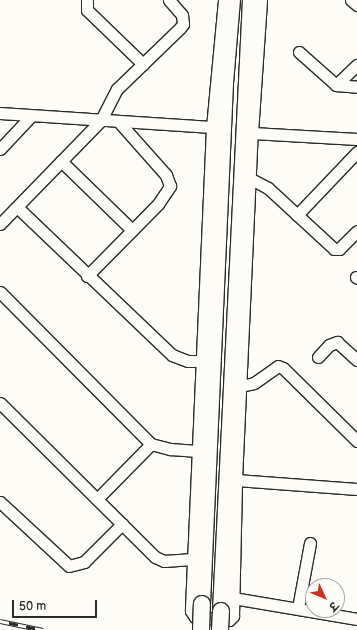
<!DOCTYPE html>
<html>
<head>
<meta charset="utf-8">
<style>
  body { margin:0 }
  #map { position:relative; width:357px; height:630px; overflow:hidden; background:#fdfcf7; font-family:"Balsamiq Sans","Playpen Sans Deva",sans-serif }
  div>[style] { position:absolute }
  .roads { filter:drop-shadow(1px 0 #2b2b2b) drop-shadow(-1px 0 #2b2b2b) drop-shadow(0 1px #2b2b2b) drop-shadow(0 -1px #2b2b2b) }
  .minor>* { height:11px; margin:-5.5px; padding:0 5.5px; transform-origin:5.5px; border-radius:5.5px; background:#fdfcf7 }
  .secondary>* { height:16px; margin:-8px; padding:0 8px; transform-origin:8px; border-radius:8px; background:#fdfcf7 }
  .rail>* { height:4.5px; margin-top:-2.25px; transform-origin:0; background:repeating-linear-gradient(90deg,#fdfcf7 0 9px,#2b2b2b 0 18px); box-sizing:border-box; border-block:1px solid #2b2b2b }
  .bridges { filter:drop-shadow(1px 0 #2b2b2b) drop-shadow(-1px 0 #2b2b2b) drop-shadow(0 1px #2b2b2b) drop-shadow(0 -1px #2b2b2b) }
  .secondary-bridge>* { height:16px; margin:-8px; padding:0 8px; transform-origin:8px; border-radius:8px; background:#fdfcf7 }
  span { translate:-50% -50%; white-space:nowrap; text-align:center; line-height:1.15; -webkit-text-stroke:4px #fdfcf7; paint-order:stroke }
  .north { position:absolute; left:305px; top:578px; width:40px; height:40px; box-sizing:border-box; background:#fdfcf7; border:1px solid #a9a8a5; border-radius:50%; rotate:134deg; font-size:11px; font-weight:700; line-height:16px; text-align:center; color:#2b2b2b }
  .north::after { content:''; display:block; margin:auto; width:14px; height:18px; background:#c8321e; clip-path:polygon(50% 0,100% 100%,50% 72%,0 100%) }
  .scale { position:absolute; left:12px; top:600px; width:85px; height:18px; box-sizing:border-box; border:2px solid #2b2b2b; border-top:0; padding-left:5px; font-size:12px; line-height:14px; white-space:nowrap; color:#2b2b2b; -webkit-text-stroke:3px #fdfcf7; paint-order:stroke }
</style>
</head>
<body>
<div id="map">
  <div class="roads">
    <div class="minor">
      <i style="left:87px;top:0;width:10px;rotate:90deg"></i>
      <i style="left:87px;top:10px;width:78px;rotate:44deg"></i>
      <i style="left:224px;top:0;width:128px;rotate:95.4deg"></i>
      <i style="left:212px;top:127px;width:484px;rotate:92.5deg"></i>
      <i style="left:191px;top:611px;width:7px;rotate:56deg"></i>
      <i style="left:195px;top:617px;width:34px;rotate:5deg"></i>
      <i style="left:229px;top:620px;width:6px;rotate:-45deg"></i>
      <i style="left:233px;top:616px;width:136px;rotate:-88.7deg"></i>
      <i style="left:236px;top:480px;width:347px;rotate:-87.4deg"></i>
      <i style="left:252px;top:133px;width:133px;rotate:-86.1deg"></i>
      <i style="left:351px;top:0;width:8px;rotate:40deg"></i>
      <i style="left:299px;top:52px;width:50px;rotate:41.7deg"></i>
      <i style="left:336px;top:85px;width:21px;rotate:5deg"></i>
      <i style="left:336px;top:85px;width:29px;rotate:-44deg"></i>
      <i style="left:0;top:113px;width:212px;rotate:3.8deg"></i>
      <i style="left:252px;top:133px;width:105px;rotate:3.3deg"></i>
      <i style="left:0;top:149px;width:45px;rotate:-46.8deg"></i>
      <i style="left:61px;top:161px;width:99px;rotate:44.2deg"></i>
      <i style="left:251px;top:179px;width:19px;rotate:28deg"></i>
      <i style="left:268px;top:188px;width:90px;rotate:42.7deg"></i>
      <i style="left:334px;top:249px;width:5px"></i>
      <i style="left:339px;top:249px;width:25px;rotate:-45deg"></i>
      <i style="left:17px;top:207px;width:214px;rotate:43.7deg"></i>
      <i style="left:172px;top:355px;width:17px;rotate:21deg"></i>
      <i style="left:188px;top:361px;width:14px"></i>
      <i style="left:297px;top:215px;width:87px;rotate:-46.4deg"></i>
      <i style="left:0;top:224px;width:145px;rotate:-45.8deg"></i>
      <i style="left:101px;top:120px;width:35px;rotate:-63deg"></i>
      <i style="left:117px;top:89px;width:88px;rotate:-44.1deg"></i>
      <i style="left:180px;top:28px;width:5px;rotate:-53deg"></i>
      <i style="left:183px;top:24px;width:9px;rotate:-96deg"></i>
      <i style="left:182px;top:15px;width:20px;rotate:-131deg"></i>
      <i style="left:87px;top:276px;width:101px;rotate:-45.4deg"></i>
      <i style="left:158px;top:204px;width:22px;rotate:-56deg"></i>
      <i style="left:170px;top:186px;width:12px;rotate:-110deg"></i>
      <i style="left:166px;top:175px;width:72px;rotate:-131.6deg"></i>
      <i style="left:356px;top:277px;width:1px;rotate:45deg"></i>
      <i style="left:0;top:292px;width:214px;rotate:45.2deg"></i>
      <i style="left:151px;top:444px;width:20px;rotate:15deg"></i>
      <i style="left:170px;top:449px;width:28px;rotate:4deg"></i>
      <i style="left:318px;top:357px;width:16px;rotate:-47deg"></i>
      <i style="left:329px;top:345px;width:9px;rotate:-21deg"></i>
      <i style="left:337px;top:342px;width:27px;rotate:42deg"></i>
      <i style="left:241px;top:386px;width:13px;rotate:-13deg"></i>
      <i style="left:254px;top:383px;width:29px;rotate:-35deg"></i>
      <i style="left:278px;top:366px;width:5px;rotate:22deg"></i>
      <i style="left:283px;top:368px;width:104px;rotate:44.6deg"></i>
      <i style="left:0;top:403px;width:218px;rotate:44.8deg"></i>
      <i style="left:155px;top:557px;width:10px;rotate:24deg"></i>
      <i style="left:164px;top:561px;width:29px;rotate:-4deg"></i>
      <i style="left:236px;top:480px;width:121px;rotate:4.3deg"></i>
      <i style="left:97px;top:499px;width:77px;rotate:-45.5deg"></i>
      <i style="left:0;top:502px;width:94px;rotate:42.8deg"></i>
      <i style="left:69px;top:566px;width:16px;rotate:-15deg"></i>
      <i style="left:84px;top:562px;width:54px;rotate:-45deg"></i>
      <i style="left:233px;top:598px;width:126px;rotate:9.6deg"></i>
      <i style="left:298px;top:608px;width:66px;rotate:-79.5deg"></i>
    </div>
    <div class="secondary">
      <i style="left:202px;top:604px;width:522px;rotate:-87.47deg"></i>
      <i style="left:225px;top:83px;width:83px;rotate:-85.2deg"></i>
      <i style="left:221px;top:611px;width:612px;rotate:-87.19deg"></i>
    </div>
  </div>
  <div class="rail">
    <i style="left:0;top:621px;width:44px;rotate:11.8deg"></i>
  </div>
  <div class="bridges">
    <div class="secondary-bridge">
      <i style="left:201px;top:630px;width:26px;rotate:-88deg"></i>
      <i style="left:220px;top:630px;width:19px;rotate:-87deg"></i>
    </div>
  </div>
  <div class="north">उ</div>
  <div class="scale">50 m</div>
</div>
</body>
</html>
